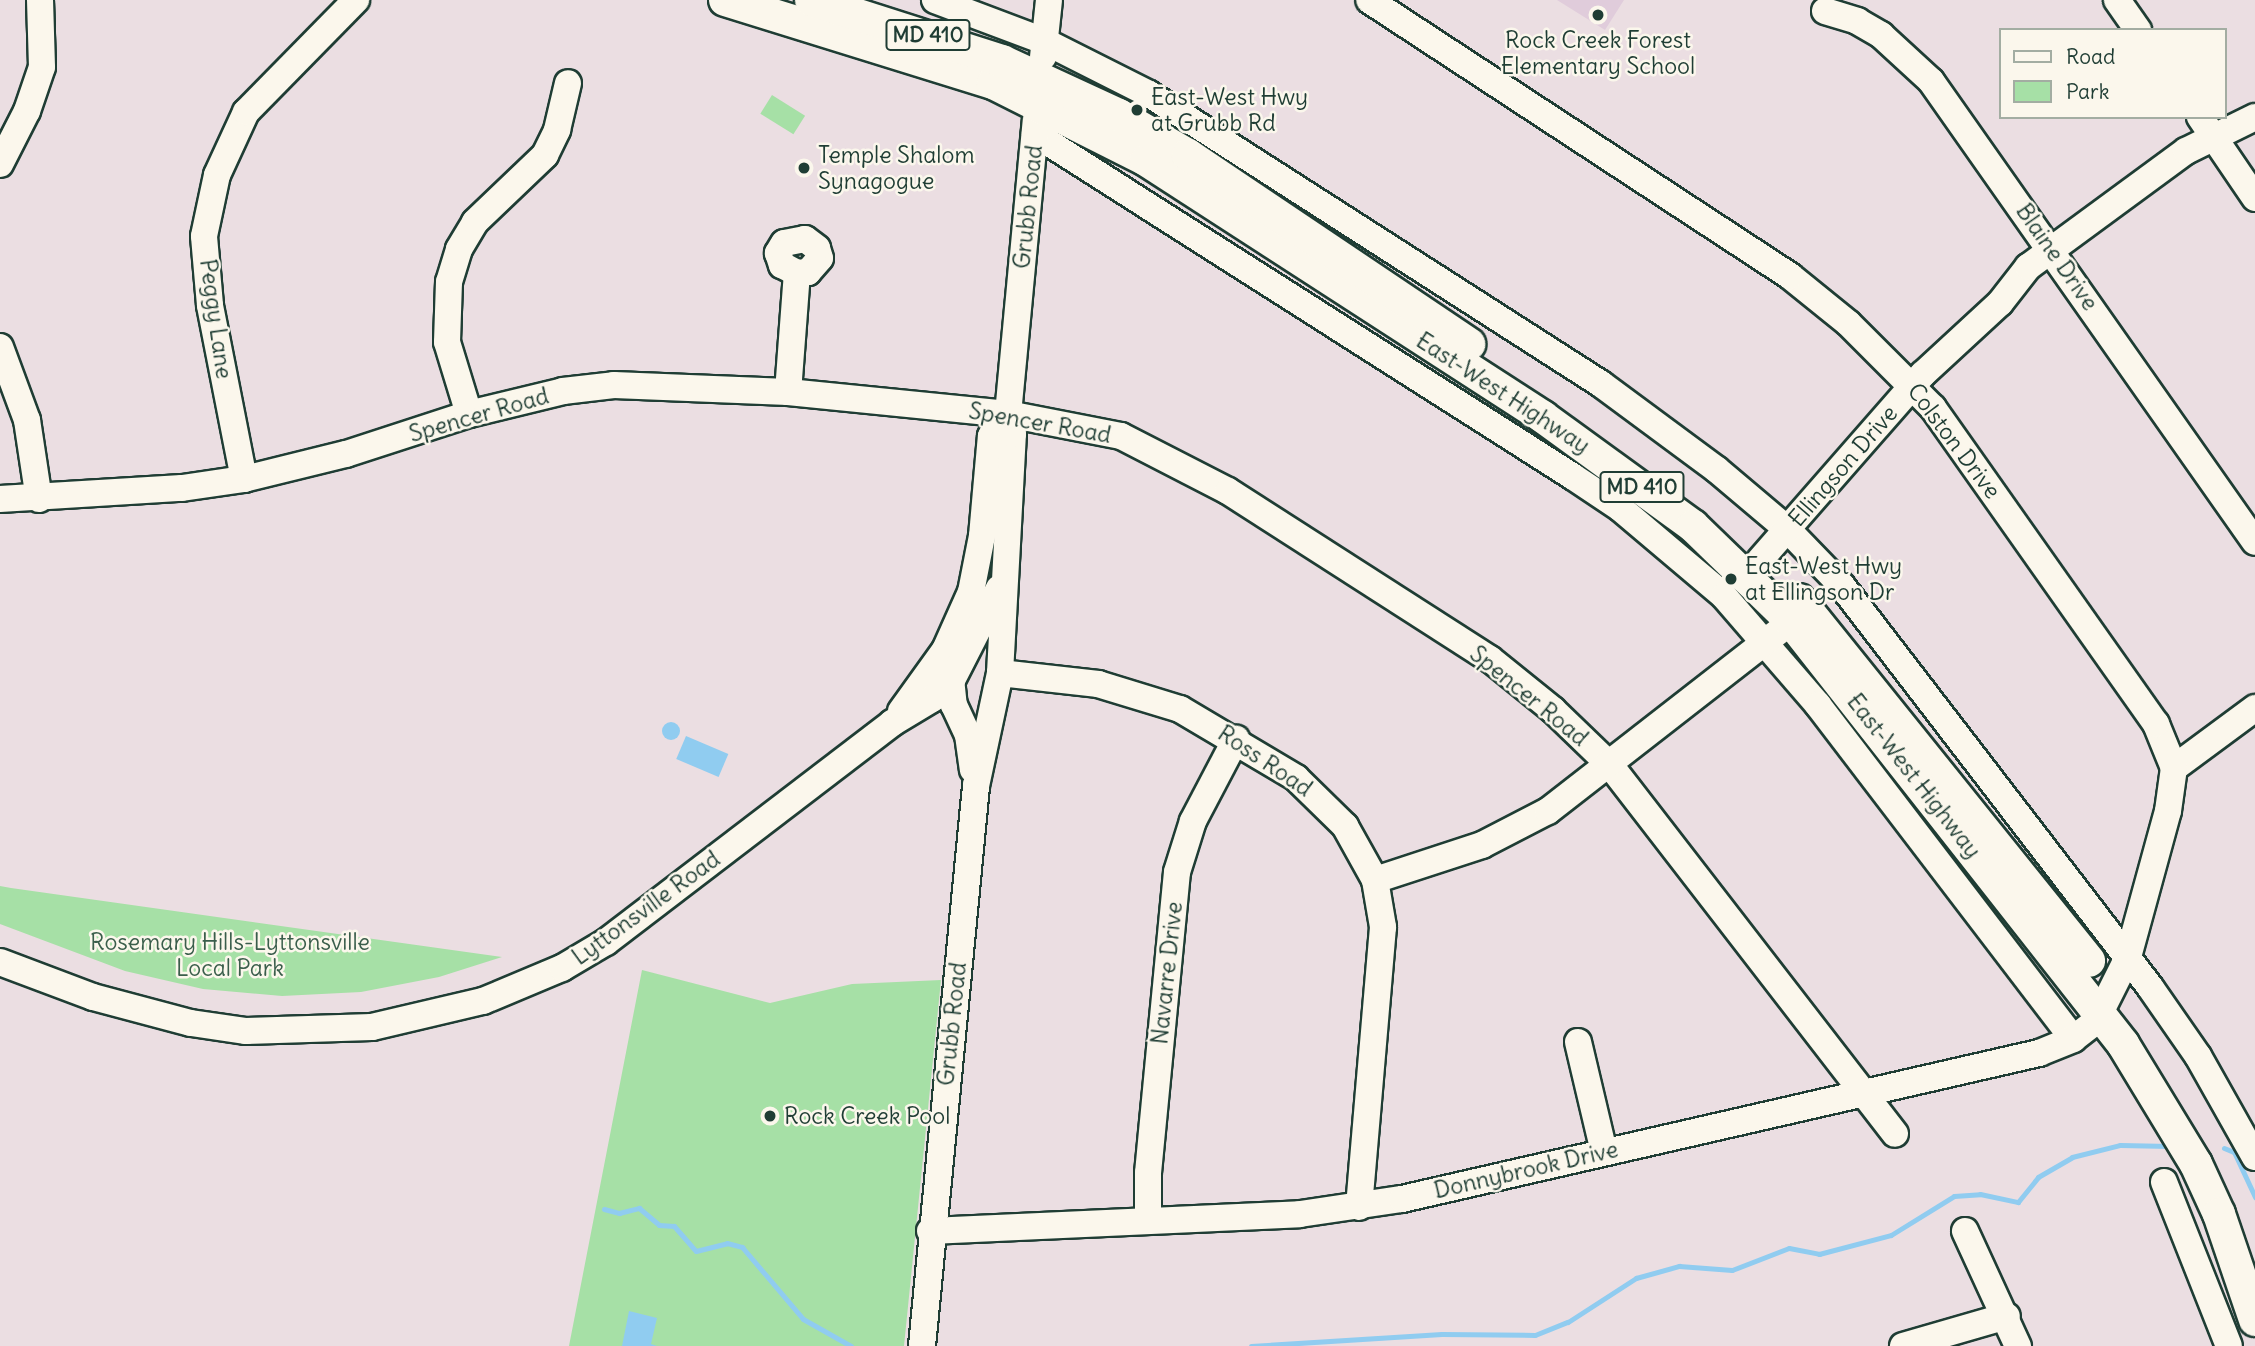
<!DOCTYPE html>
<html>
<head>
<meta charset="utf-8">
<style>
  body { margin:0 }
  #map { position:relative; width:2255px; height:1346px; overflow:hidden; background:#ebdee2; font-family:Delius,sans-serif }
  div>[style] { position:absolute }
  .built>* { inset:0; background:#e0ccdb }
  .green>* { inset:0; background:#a6e0a6; transform-origin:0 0 }
  .water>* { inset:0; background:#90ccf0; transform-origin:0 0 }
  .round { border-radius:50% }
  .stream>* { height:5px; margin:-2.5px; padding:0 2.5px; transform-origin:2.5px; border-radius:2.5px; background:#90ccf0 }
  .roads { filter:drop-shadow(2px 0 #1f3d34) drop-shadow(-2px 0 #1f3d34) drop-shadow(0 2px #1f3d34) drop-shadow(0 -2px #1f3d34) }
  .minor>* { height:26px; margin:-13px; padding:0 13px; transform-origin:13px; border-radius:13px; background:#fbf7ec }
  .major>* { height:32px; margin:-16px; padding:0 16px; transform-origin:16px; border-radius:16px; background:#fbf7ec }
  .dots>* { width:19px; height:19px; translate:-50% -50%; box-sizing:border-box; border:4px solid #fbf7ec; border-radius:50% }
  span { translate:-50% -50%; white-space:nowrap; text-align:center; line-height:1.15; -webkit-text-stroke:5px #fbf7ec; paint-order:stroke }
  .shield-label span { padding:2px 5px; background:#fbf7ec; border:2px solid; border-radius:5px; -webkit-text-stroke-width:0 }
  .shield-label { font-size:21px; color:#1f3d34; font-weight:700 }
  .poi-label { font-size:23px; color:#1f3d34 }
  .left { translate:0 -50%; text-align:left }
  .street-label { font-size:23px; color:#1f3d34 }
  .park-label { font-size:23px; color:#3a5e4b }
  .legend { position:absolute; left:1999px; top:28px; width:228px; height:91px; box-sizing:border-box; background:#fbf7ec; border:2px solid #a3ada2; margin:0; padding:9px 12px; list-style:none; font-size:21px; color:#1f3d34 }
  .legend li { display:flex; align-items:center; gap:14px; height:35px }
  .legend b { width:35px; border:2px solid #a3ada2 }
</style>
</head>
<body>
<div id="map">
  <div class="built">
    <i style="clip-path:polygon(1557px 0,1624px 0,1605px 30px)"></i>
  </div>
  <div class="green">
    <i style="left:772px;top:95px;width:39px;height:22px;rotate:32deg"></i>
    <i style="clip-path:polygon(0 886px,11px 888px,502px 957px,439px 977px,361px 992px,282px 996px,203px 989px,125px 971px,0 924px)"></i>
    <i style="clip-path:polygon(642px 970px,770px 1003px,852px 984px,941px 980px,904px 1346px,569px 1346px)"></i>
  </div>
  <div class="water">
    <i class="round" style="left:662px;top:722px;width:18px;height:18px"></i>
    <i style="left:686px;top:736px;width:46px;height:25px;rotate:23deg"></i>
    <i style="clip-path:polygon(629px 1311px,657px 1318px,651px 1344px,657px 1346px,622px 1346px)"></i>
  </div>
  <div class="stream">
    <i style="left:2224px;top:1148px;width:11px;rotate:22deg"></i>
    <i style="left:2234px;top:1152px;width:50px;rotate:65deg"></i>
    <i style="left:604px;top:1209px;width:16px;rotate:15deg"></i>
    <i style="left:619px;top:1213px;width:21px;rotate:-14deg"></i>
    <i style="left:639px;top:1208px;width:26px;rotate:40deg"></i>
    <i style="left:659px;top:1225px;width:15px;rotate:4deg"></i>
    <i style="left:674px;top:1226px;width:33px;rotate:49deg"></i>
    <i style="left:696px;top:1251px;width:32px;rotate:-14deg"></i>
    <i style="left:727px;top:1243px;width:16px;rotate:15deg"></i>
    <i style="left:742px;top:1247px;width:94px;rotate:49.7deg"></i>
    <i style="left:803px;top:1319px;width:55px;rotate:29.4deg"></i>
    <i style="left:1251px;top:1346px;width:191px;rotate:-3.6deg"></i>
    <i style="left:1442px;top:1334px;width:93px;rotate:0.6deg"></i>
    <i style="left:1535px;top:1335px;width:35px;rotate:-22deg"></i>
    <i style="left:1568px;top:1322px;width:81px;rotate:-32.9deg"></i>
    <i style="left:1636px;top:1278px;width:45px;rotate:-15.6deg"></i>
    <i style="left:1679px;top:1266px;width:53px;rotate:4.3deg"></i>
    <i style="left:1732px;top:1270px;width:61px;rotate:-21.1deg"></i>
    <i style="left:1789px;top:1248px;width:31px;rotate:11deg"></i>
    <i style="left:1819px;top:1254px;width:74px;rotate:-14.8deg"></i>
    <i style="left:1891px;top:1235px;width:74px;rotate:-31.8deg"></i>
    <i style="left:1954px;top:1196px;width:26px;rotate:-4deg"></i>
    <i style="left:1980px;top:1194px;width:39px;rotate:12deg"></i>
    <i style="left:2018px;top:1202px;width:32px;rotate:-51deg"></i>
    <i style="left:2038px;top:1177px;width:39px;rotate:-30deg"></i>
    <i style="left:2072px;top:1157px;width:49px;rotate:-14deg"></i>
    <i style="left:2120px;top:1145px;width:50px;rotate:1.1deg"></i>
  </div>
  <div class="roads">
    <div class="minor">
      <i style="left:935px;top:0;width:116px;rotate:20.6deg"></i>
      <i style="left:1044px;top:41px;width:118px;rotate:26.8deg"></i>
      <i style="left:1149px;top:94px;width:537px;rotate:32.68deg"></i>
      <i style="left:1601px;top:384px;width:143px;rotate:36.5deg"></i>
      <i style="left:1716px;top:469px;width:93px;rotate:40.2deg"></i>
      <i style="left:1787px;top:529px;width:79px;rotate:46deg"></i>
      <i style="left:1842px;top:586px;width:506px;rotate:52.47deg"></i>
      <i style="left:2150px;top:987px;width:84px;rotate:55.2deg"></i>
      <i style="left:2198px;top:1056px;width:116px;rotate:60.6deg"></i>
      <i style="left:2117px;top:0;width:37px;rotate:55deg"></i>
      <i style="left:1825px;top:11px;width:34px;rotate:17deg"></i>
      <i style="left:1857px;top:21px;width:28px;rotate:30deg"></i>
      <i style="left:1881px;top:35px;width:68px;rotate:42.6deg"></i>
      <i style="left:1931px;top:81px;width:563px;rotate:54.9deg"></i>
      <i style="left:1043px;top:57px;width:57px;rotate:-84deg"></i>
      <i style="left:2200px;top:117px;width:98px;rotate:55.8deg"></i>
      <i style="left:1035px;top:134px;width:637px;rotate:32.49deg"></i>
      <i style="left:1572px;top:476px;width:58px;rotate:33.7deg"></i>
      <i style="left:1620px;top:508px;width:136px;rotate:40.2deg"></i>
      <i style="left:1724px;top:596px;width:144px;rotate:49.2deg"></i>
      <i style="left:1818px;top:705px;width:420px;rotate:52.6deg"></i>
      <i style="left:0;top:164px;width:59px;rotate:-63deg"></i>
      <i style="left:27px;top:111px;width:46px;rotate:-71.2deg"></i>
      <i style="left:42px;top:67px;width:67px;rotate:-91.7deg"></i>
      <i style="left:0;top:347px;width:78px;rotate:69.7deg"></i>
      <i style="left:27px;top:420px;width:80px;rotate:81.4deg"></i>
      <i style="left:788px;top:392px;width:119px;rotate:-85.7deg"></i>
      <i style="left:797px;top:273px;width:11px;rotate:-5deg"></i>
      <i style="left:808px;top:272px;width:18px;rotate:-49deg"></i>
      <i style="left:820px;top:258px;width:10px;rotate:-107deg"></i>
      <i style="left:817px;top:248px;width:15px;rotate:-143deg"></i>
      <i style="left:805px;top:239px;width:21px;rotate:169deg"></i>
      <i style="left:784px;top:243px;width:12px;rotate:121deg"></i>
      <i style="left:778px;top:253px;width:13px;rotate:72deg"></i>
      <i style="left:782px;top:265px;width:17px;rotate:28deg"></i>
      <i style="left:469px;top:414px;width:75px;rotate:-107deg"></i>
      <i style="left:447px;top:342px;width:60px;rotate:-88.1deg"></i>
      <i style="left:449px;top:282px;width:34px;rotate:-73deg"></i>
      <i style="left:459px;top:249px;width:31px;rotate:-59deg"></i>
      <i style="left:475px;top:222px;width:97px;rotate:-43.7deg"></i>
      <i style="left:545px;top:155px;width:28px;rotate:-64deg"></i>
      <i style="left:557px;top:130px;width:48px;rotate:-76.8deg"></i>
      <i style="left:244px;top:479px;width:177px;rotate:-101.1deg"></i>
      <i style="left:210px;top:305px;width:69px;rotate:-95deg"></i>
      <i style="left:204px;top:236px;width:62px;rotate:-78deg"></i>
      <i style="left:217px;top:175px;width:69px;rotate:-65.3deg"></i>
      <i style="left:246px;top:112px;width:157px;rotate:-45.5deg"></i>
      <i style="left:0;top:499px;width:182px;rotate:-3.5deg"></i>
      <i style="left:182px;top:488px;width:63px;rotate:-8.3deg"></i>
      <i style="left:244px;top:479px;width:105px;rotate:-13.8deg"></i>
      <i style="left:346px;top:454px;width:129px;rotate:-18deg"></i>
      <i style="left:469px;top:414px;width:97px;rotate:-13.7deg"></i>
      <i style="left:563px;top:391px;width:51px;rotate:-6.7deg"></i>
      <i style="left:614px;top:385px;width:174px;rotate:2.3deg"></i>
      <i style="left:788px;top:392px;width:221px;rotate:5.7deg"></i>
      <i style="left:1008px;top:414px;width:115px;rotate:11deg"></i>
      <i style="left:1121px;top:436px;width:120px;rotate:27.2deg"></i>
      <i style="left:1228px;top:491px;width:311px;rotate:32.7deg"></i>
      <i style="left:1490px;top:659px;width:81px;rotate:39deg"></i>
      <i style="left:1553px;top:710px;width:79px;rotate:44deg"></i>
      <i style="left:1610px;top:765px;width:466px;rotate:52.3deg"></i>
      <i style="left:1760px;top:560px;width:247px;rotate:-48.8deg"></i>
      <i style="left:1923px;top:374px;width:105px;rotate:-42.7deg"></i>
      <i style="left:2000px;top:303px;width:46px;rotate:-52.1deg"></i>
      <i style="left:2028px;top:267px;width:196px;rotate:-36.3deg"></i>
      <i style="left:2186px;top:151px;width:77px;rotate:-26.2deg"></i>
      <i style="left:950px;top:669px;width:36px;rotate:84deg"></i>
      <i style="left:954px;top:705px;width:33px;rotate:65deg"></i>
      <i style="left:968px;top:735px;width:35px;rotate:82deg"></i>
      <i style="left:1000px;top:673px;width:99px;rotate:6.4deg"></i>
      <i style="left:1098px;top:684px;width:86px;rotate:17deg"></i>
      <i style="left:1180px;top:709px;width:135px;rotate:30.7deg"></i>
      <i style="left:1296px;top:778px;width:69px;rotate:44.4deg"></i>
      <i style="left:1345px;top:826px;width:62px;rotate:60.9deg"></i>
      <i style="left:1375px;top:880px;width:48px;rotate:80.3deg"></i>
      <i style="left:1383px;top:927px;width:281px;rotate:94.9deg"></i>
      <i style="left:901px;top:711px;width:75px;rotate:-54.2deg"></i>
      <i style="left:945px;top:650px;width:64px;rotate:-65.9deg"></i>
      <i style="left:971px;top:592px;width:57px;rotate:-78.9deg"></i>
      <i style="left:982px;top:536px;width:100px;rotate:-84.9deg"></i>
      <i style="left:991px;top:436px;width:28px;rotate:-52deg"></i>
      <i style="left:2174px;top:768px;width:101px;rotate:-36.5deg"></i>
      <i style="left:1375px;top:880px;width:113px;rotate:-18.1deg"></i>
      <i style="left:1482px;top:845px;width:74px;rotate:-27.3deg"></i>
      <i style="left:1548px;top:811px;width:293px;rotate:-37.9deg"></i>
      <i style="left:0;top:962px;width:99px;rotate:20.6deg"></i>
      <i style="left:93px;top:997px;width:101px;rotate:14.9deg"></i>
      <i style="left:191px;top:1023px;width:56px;rotate:8.3deg"></i>
      <i style="left:246px;top:1031px;width:126px;rotate:-1.8deg"></i>
      <i style="left:372px;top:1027px;width:114px;rotate:-13.2deg"></i>
      <i style="left:483px;top:1001px;width:86px;rotate:-22.7deg"></i>
      <i style="left:562px;top:968px;width:51px;rotate:-30.6deg"></i>
      <i style="left:606px;top:942px;width:360px;rotate:-37.4deg"></i>
      <i style="left:892px;top:723px;width:47px;rotate:-31deg"></i>
      <i style="left:932px;top:699px;width:28px;rotate:-44deg"></i>
      <i style="left:952px;top:680px;width:103px;rotate:-62.9deg"></i>
      <i style="left:1578px;top:1042px;width:113px;rotate:76.7deg"></i>
      <i style="left:2164px;top:1182px;width:176px;rotate:68.4deg"></i>
      <i style="left:1148px;top:1220px;width:47px;rotate:-90deg"></i>
      <i style="left:1148px;top:1173px;width:302px;rotate:-84.5deg"></i>
      <i style="left:1177px;top:872px;width:53px;rotate:-72.6deg"></i>
      <i style="left:1193px;top:821px;width:93px;rotate:-62.3deg"></i>
      <i style="left:930px;top:1231px;width:370px;rotate:-2.6deg"></i>
      <i style="left:1300px;top:1214px;width:103px;rotate:-8.4deg"></i>
      <i style="left:1402px;top:1199px;width:654px;rotate:-12.91deg"></i>
      <i style="left:2039px;top:1053px;width:37px;rotate:-22deg"></i>
      <i style="left:2073px;top:1039px;width:29px;rotate:-38deg"></i>
      <i style="left:2096px;top:1021px;width:72px;rotate:-63.4deg"></i>
      <i style="left:2128px;top:957px;width:151px;rotate:-74.7deg"></i>
      <i style="left:2168px;top:811px;width:43px;rotate:-82.1deg"></i>
      <i style="left:2174px;top:768px;width:48px;rotate:-112.2deg"></i>
      <i style="left:2156px;top:724px;width:387px;rotate:-125.2deg"></i>
      <i style="left:1933px;top:408px;width:120px;rotate:-135deg"></i>
      <i style="left:1848px;top:323px;width:75px;rotate:-141deg"></i>
      <i style="left:1790px;top:276px;width:503px;rotate:-146.75deg"></i>
      <i style="left:1965px;top:1231px;width:127px;rotate:65.3deg"></i>
      <i style="left:922px;top:1346px;width:563px;rotate:-84.49deg"></i>
      <i style="left:976px;top:786px;width:116px;rotate:-78deg"></i>
      <i style="left:1000px;top:673px;width:239px;rotate:-86.9deg"></i>
      <i style="left:1013px;top:434px;width:21px;rotate:-104deg"></i>
      <i style="left:1008px;top:414px;width:295px;rotate:-84.6deg"></i>
      <i style="left:1903px;top:1346px;width:108px;rotate:-16.1deg"></i>
    </div>
    <div class="major">
      <i style="left:725px;top:0;width:281px;rotate:17.2deg"></i>
      <i style="left:993px;top:83px;width:171px;rotate:26.7deg"></i>
      <i style="left:1146px;top:160px;width:473px;rotate:32.9deg"></i>
      <i style="left:1543px;top:417px;width:185px;rotate:36deg"></i>
      <i style="left:1693px;top:526px;width:136px;rotate:44.1deg"></i>
      <i style="left:1791px;top:621px;width:538px;rotate:51.87deg"></i>
      <i style="left:2123px;top:1044px;width:140px;rotate:58.7deg"></i>
      <i style="left:2196px;top:1164px;width:55px;rotate:65.3deg"></i>
      <i style="left:2219px;top:1214px;width:112px;rotate:71.2deg"></i>
      <i style="left:811px;top:0;width:201px;rotate:17.7deg"></i>
      <i style="left:1002px;top:61px;width:129px;rotate:24.8deg"></i>
      <i style="left:1119px;top:115px;width:80px;rotate:30.1deg"></i>
      <i style="left:1188px;top:155px;width:339px;rotate:33.9deg"></i>
      <i style="left:1799px;top:600px;width:463px;rotate:51.2deg"></i>
    </div>
  </div>
  <div class="dots">
    <i style="left:1598px;top:15px;background:#1f3d34"></i>
    <i style="left:1137px;top:110px;background:#1f3d34"></i>
    <i style="left:804px;top:168px;background:#1f3d34"></i>
    <i style="left:1731px;top:579px;background:#1f3d34"></i>
    <i style="left:770px;top:1116px;background:#1f3d34"></i>
  </div>
  <div class="shield-label">
    <span style="left:928px;top:35px">MD 410</span>
    <span style="left:1642px;top:487px">MD 410</span>
  </div>
  <div class="poi-label">
    <span style="left:1598px;top:53px">Rock Creek Forest<br>Elementary School</span>
    <span class="left" style="left:1151px;top:110px">East-West Hwy<br>at Grubb Rd</span>
    <span class="left" style="left:818px;top:168px">Temple Shalom<br>Synagogue</span>
    <span class="left" style="left:1745px;top:579px">East-West Hwy<br>at Ellingson Dr</span>
    <span class="left" style="left:784px;top:1116px">Rock Creek Pool</span>
  </div>
  <div class="street-label">
    <span style="left:1028px;top:207px;rotate:-84deg">Grubb Road</span>
    <span style="left:2057px;top:257px;rotate:55deg">Blaine Drive</span>
    <span style="left:216px;top:319px;rotate:82deg">Peggy Lane</span>
    <span style="left:1503px;top:393px;rotate:33deg">East-West Highway</span>
    <span style="left:479px;top:415px;rotate:-16deg">Spencer Road</span>
    <span style="left:1040px;top:423px;rotate:10deg">Spencer Road</span>
    <span style="left:1954px;top:441px;rotate:53deg">Colston Drive</span>
    <span style="left:1843px;top:466px;rotate:-49deg">Ellingson Drive</span>
    <span style="left:1529px;top:696px;rotate:39deg">Spencer Road</span>
    <span style="left:1265px;top:761px;rotate:34deg">Ross Road</span>
    <span style="left:1914px;top:776px;rotate:52deg">East-West Highway</span>
    <span style="left:646px;top:908px;rotate:-36deg">Lyttonsville Road</span>
    <span style="left:1167px;top:973px;rotate:-84deg">Navarre Drive</span>
    <span style="left:952px;top:1024px;rotate:-84deg">Grubb Road</span>
    <span style="left:1526px;top:1170px;rotate:-13deg">Donnybrook Drive</span>
  </div>
  <div class="park-label">
    <span style="left:230px;top:955px">Rosemary Hills-Lyttonsville<br>Local Park</span>
  </div>
  <ul class="legend">
  <li><b style="height:9px;background:#fbf7ec"></b>Road</li>
  <li><b style="height:19px;background:#a6e0a6"></b>Park</li>
  </ul>
</div>
</body>
</html>
